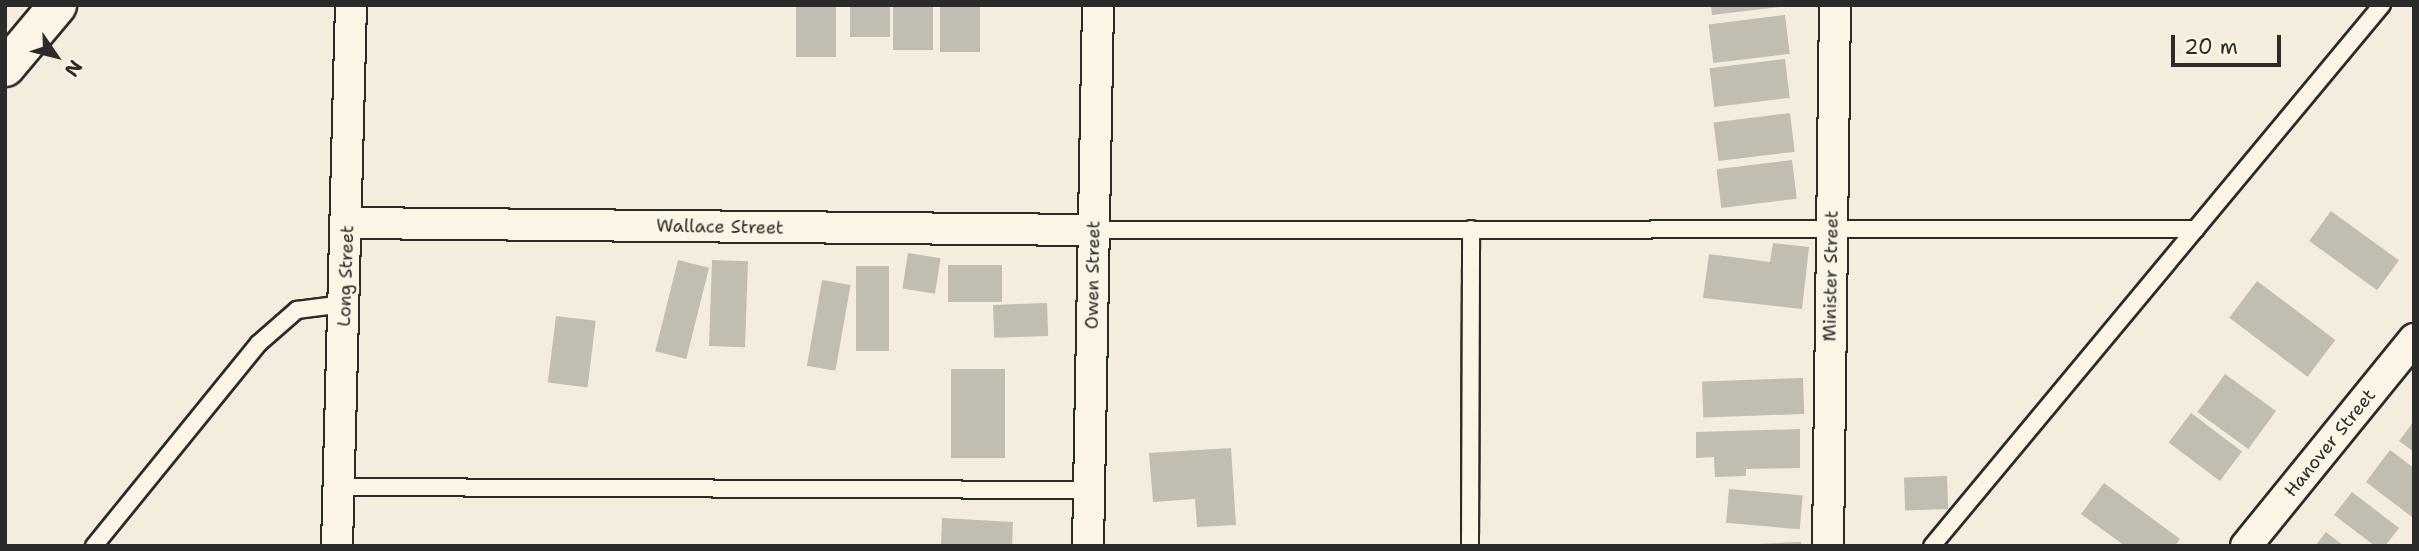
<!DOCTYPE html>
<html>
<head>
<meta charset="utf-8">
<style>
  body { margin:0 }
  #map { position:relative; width:2419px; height:551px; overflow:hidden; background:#f4edde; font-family:"Shantell Sans",sans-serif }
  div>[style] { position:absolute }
  .building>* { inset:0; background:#c2bdb1; transform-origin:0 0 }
  .roads { filter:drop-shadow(2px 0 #2b2b2b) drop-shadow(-2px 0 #2b2b2b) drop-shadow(0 2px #2b2b2b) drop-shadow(0 -2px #2b2b2b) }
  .service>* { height:16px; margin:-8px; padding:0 8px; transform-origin:8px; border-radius:8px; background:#fcf5e5 }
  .minor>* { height:30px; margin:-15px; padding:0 15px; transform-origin:15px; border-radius:15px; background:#fcf5e5 }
  .tertiary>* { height:37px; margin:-18.5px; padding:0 18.5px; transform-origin:18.5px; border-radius:18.5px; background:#fcf5e5 }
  span { translate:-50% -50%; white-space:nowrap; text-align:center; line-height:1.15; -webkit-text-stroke:6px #fcf5e5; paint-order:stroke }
  .street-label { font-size:18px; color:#2b2b2b }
  .frame { position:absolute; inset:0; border:7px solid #2b2b2b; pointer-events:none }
  .north { position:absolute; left:21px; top:21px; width:70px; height:70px; -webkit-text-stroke:5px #fcf5e5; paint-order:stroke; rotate:125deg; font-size:19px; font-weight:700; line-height:28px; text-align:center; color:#2b2b2b }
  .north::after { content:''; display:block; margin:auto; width:24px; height:32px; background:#2b2b2b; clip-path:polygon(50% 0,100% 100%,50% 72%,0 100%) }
  .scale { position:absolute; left:2171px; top:35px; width:110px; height:32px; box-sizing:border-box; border:4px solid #2b2b2b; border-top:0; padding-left:9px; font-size:21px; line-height:24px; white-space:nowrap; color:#2b2b2b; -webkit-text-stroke:5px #fcf5e5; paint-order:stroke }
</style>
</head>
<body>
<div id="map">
  <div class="building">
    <i style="left:796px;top:5px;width:40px;height:52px"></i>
    <i style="left:850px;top:5px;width:40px;height:32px"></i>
    <i style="left:893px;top:5px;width:40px;height:45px"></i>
    <i style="left:940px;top:5px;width:40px;height:47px"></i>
    <i style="clip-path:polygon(1711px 5px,1779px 5px,1779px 7px,1712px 15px)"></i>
    <i style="left:1785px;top:15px;width:39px;height:77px;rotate:83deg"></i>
    <i style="left:1785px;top:59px;width:39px;height:76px;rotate:83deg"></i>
    <i style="left:1790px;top:113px;width:39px;height:77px;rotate:83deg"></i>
    <i style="left:1792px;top:160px;width:39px;height:76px;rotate:83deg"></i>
    <i style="left:2331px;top:211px;width:84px;height:37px;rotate:36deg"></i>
    <i style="clip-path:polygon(1773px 243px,1809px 247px,1802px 309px,1703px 298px,1709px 254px,1770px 262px)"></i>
    <i style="left:908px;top:253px;width:33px;height:36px;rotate:9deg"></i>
    <i style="left:678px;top:260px;width:32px;height:94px;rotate:14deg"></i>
    <i style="left:712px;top:260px;width:36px;height:86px;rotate:2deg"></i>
    <i style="left:948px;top:265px;width:54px;height:37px"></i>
    <i style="left:856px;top:266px;width:33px;height:85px"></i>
    <i style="left:822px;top:280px;width:29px;height:87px;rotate:10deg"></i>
    <i style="left:2257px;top:281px;width:98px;height:46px;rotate:37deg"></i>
    <i style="left:1047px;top:303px;width:33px;height:54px;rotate:88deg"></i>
    <i style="left:556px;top:316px;width:40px;height:67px;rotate:7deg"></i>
    <i style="left:951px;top:369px;width:54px;height:89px"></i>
    <i style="left:2225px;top:374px;width:63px;height:47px;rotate:36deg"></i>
    <i style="left:1803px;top:378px;width:36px;height:101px;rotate:88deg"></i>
    <i style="left:2191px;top:413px;width:64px;height:37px;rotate:37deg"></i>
    <i style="clip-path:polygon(2414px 421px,2414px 452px,2399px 441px)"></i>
    <i style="clip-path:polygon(1800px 429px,1800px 468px,1746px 469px,1746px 476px,1715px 477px,1714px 457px,1696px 458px,1696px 432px)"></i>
    <i style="clip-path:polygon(1231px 448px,1236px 525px,1197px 527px,1195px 499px,1153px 502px,1149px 453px)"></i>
    <i style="clip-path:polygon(2390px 450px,2414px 468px,2412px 517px,2366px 482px)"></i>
    <i style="left:1947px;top:476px;width:33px;height:43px;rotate:88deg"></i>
    <i style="clip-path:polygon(2104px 483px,2180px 539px,2175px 546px,2125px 546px,2081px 514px)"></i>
    <i style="left:1729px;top:489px;width:74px;height:34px;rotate:5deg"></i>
    <i style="clip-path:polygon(2352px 492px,2399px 528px,2385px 546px,2375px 546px,2334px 515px)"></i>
    <i style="clip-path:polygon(942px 518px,1013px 522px,1012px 546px,941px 546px)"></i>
    <i style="clip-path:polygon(2326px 532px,2344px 546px,2315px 546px)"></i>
    <i style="clip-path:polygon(1801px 542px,1801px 546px,1756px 546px,1756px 544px)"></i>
  </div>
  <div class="roads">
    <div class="service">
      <i style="left:1093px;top:230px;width:1103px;rotate:-0.05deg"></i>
      <i style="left:338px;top:487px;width:751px;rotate:0.23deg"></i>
      <i style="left:94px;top:546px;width:260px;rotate:-50.9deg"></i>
      <i style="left:258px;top:344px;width:52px;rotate:-41.1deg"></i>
      <i style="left:297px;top:310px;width:47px;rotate:-7.3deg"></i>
      <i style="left:1470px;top:546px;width:317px;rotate:-89.8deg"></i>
      <i style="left:1932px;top:546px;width:704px;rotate:-50.25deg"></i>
    </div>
    <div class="minor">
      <i style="left:348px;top:223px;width:745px;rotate:0.54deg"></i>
      <i style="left:337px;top:546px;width:541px;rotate:-88.52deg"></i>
      <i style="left:1088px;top:546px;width:541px;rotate:-88.94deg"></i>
      <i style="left:1828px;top:546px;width:541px;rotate:-89.26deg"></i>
      <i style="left:2246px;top:546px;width:267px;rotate:-50.9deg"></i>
    </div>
    <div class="tertiary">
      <i style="left:5px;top:67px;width:81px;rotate:-50deg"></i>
    </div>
  </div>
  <div class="street-label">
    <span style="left:720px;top:227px;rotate:1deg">Wallace Street</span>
    <span style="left:1093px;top:275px;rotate:-89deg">Owen Street</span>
    <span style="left:346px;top:276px;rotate:-88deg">Long Street</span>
    <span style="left:1831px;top:276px;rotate:-89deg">Minister Street</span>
    <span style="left:2330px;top:443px;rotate:-51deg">Hanover Street</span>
  </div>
  <div class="frame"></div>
  <div class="north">N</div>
  <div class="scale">20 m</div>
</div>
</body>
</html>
